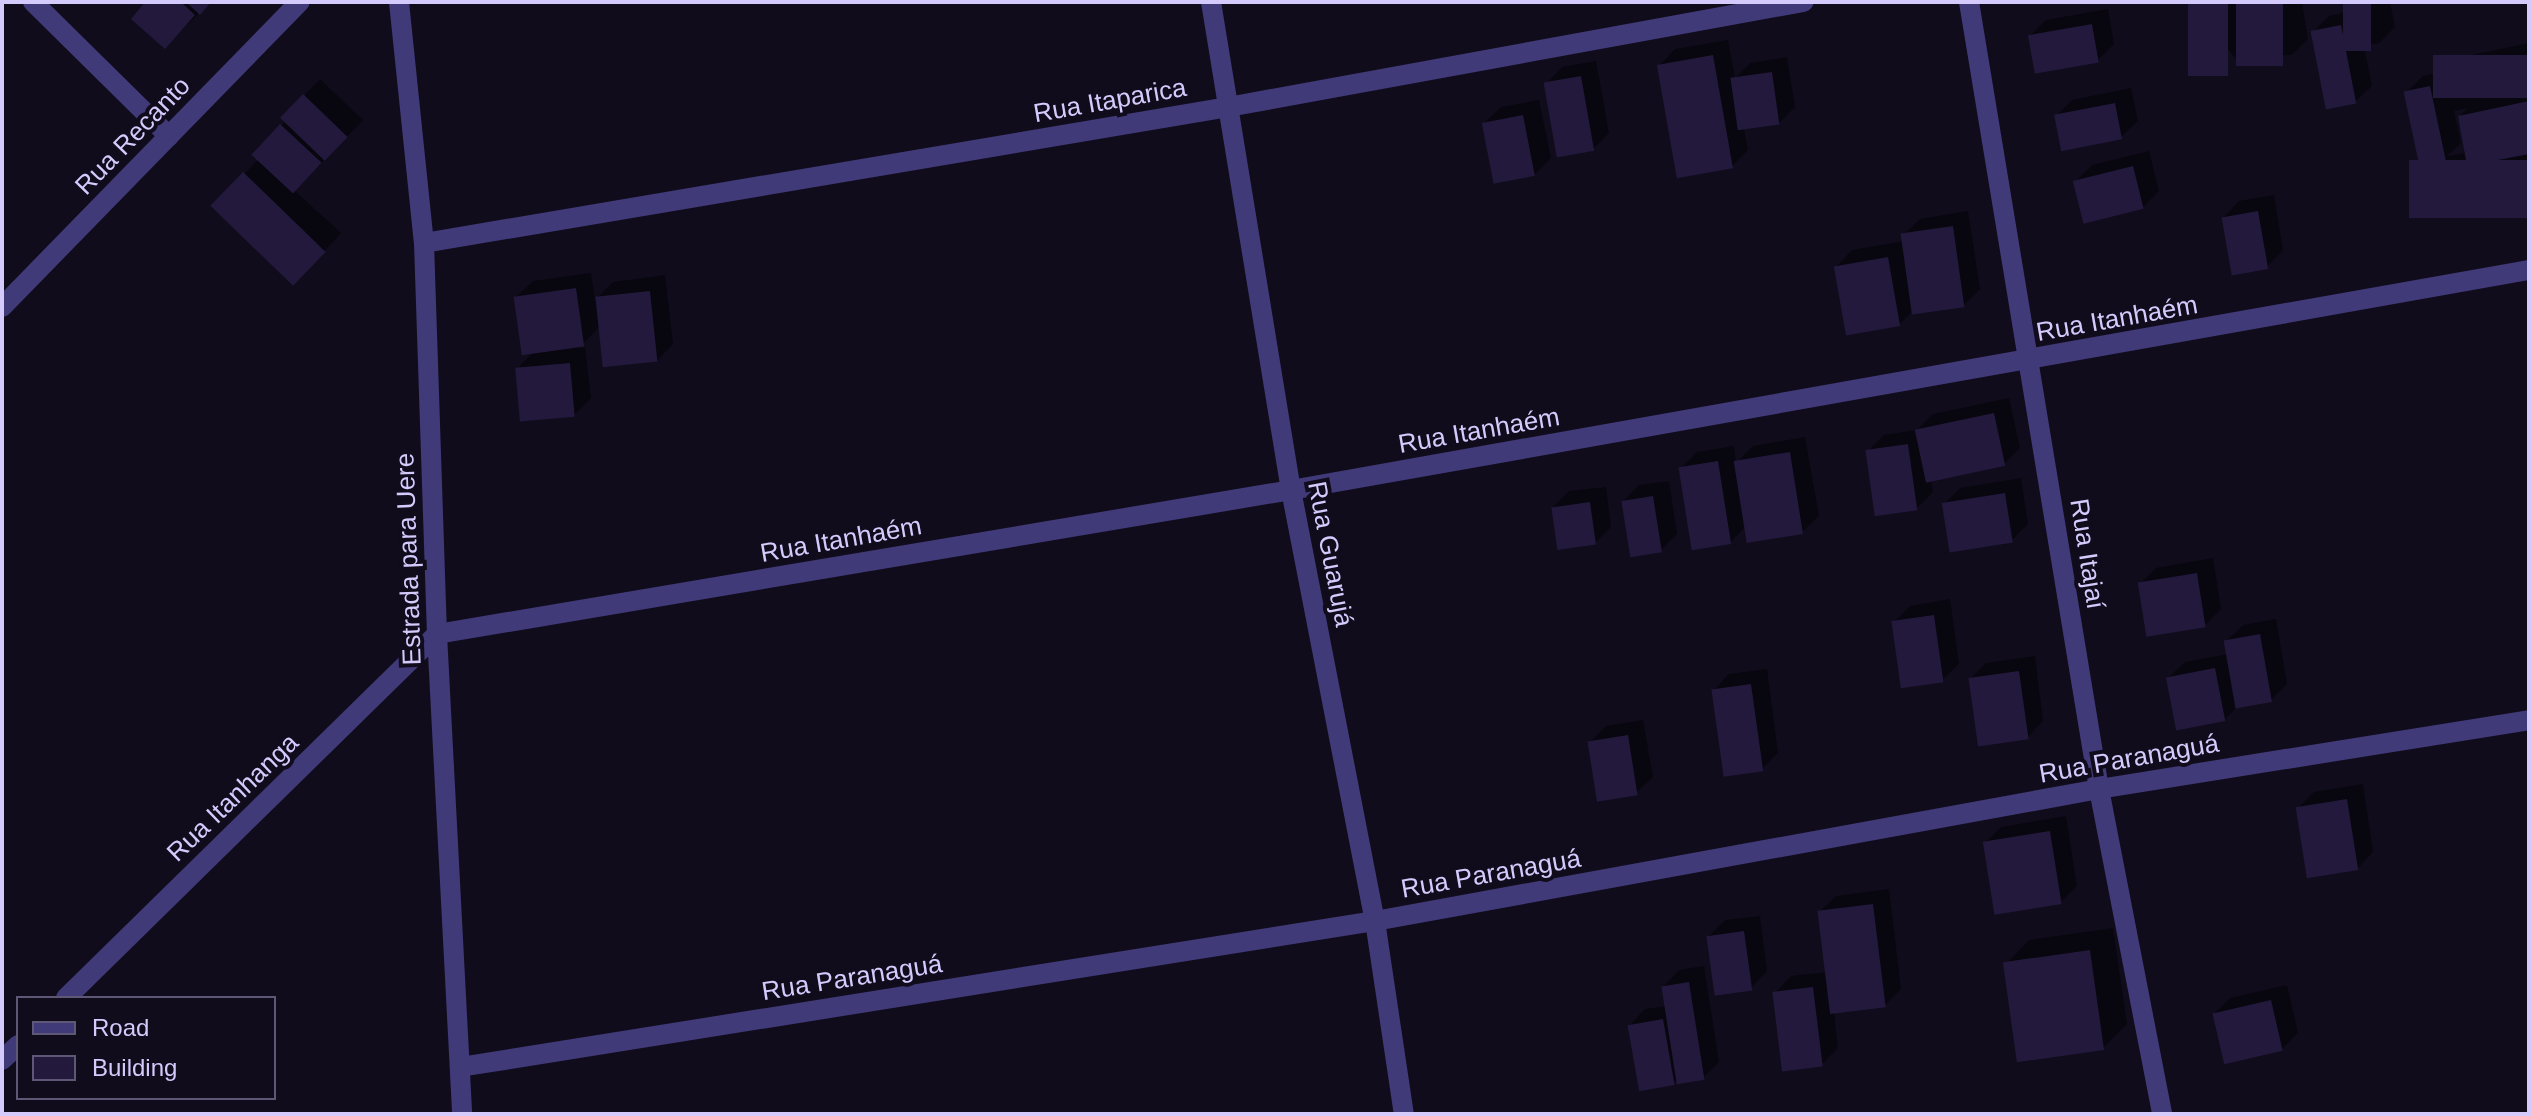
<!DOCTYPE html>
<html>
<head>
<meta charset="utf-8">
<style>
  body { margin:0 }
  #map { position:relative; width:2531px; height:1116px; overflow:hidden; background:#100c1c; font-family:Arial,sans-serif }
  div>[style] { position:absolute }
  .shadow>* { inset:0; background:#0007 }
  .building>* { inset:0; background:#23193c; transform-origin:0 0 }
  .street>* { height:20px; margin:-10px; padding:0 10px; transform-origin:10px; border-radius:10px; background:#413a79 }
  span { translate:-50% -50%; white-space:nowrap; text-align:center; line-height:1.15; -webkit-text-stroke:8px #100c1c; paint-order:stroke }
  .street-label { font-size:26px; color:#d4cafc }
  .frame { position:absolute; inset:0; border:4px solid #d4cafc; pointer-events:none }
  .legend { position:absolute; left:16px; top:996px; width:260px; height:104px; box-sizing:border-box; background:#100c1c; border:2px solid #5e5876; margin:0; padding:10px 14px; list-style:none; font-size:24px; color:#d4cafc }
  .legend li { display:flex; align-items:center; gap:16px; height:40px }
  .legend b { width:40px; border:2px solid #5e5876 }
</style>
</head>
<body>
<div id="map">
  <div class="shadow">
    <i style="clip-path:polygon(148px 2px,210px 2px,181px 31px)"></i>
    <i style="clip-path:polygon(2190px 2px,2302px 2px,2308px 39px,2292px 55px,2248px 57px,2240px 64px)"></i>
    <i style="clip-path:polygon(2345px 2px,2390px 2px,2395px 27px,2379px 43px,2364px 46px,2372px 86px,2355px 102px,2313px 32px,2329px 16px,2347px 12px)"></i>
    <i style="clip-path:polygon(2108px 9px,2114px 44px,2098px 60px,2030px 36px,2046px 20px)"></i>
    <i style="clip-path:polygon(1728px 40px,1735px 78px,1750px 63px,1787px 57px,1795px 107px,1778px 124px,1744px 129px,1748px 150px,1732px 166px,1659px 66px,1675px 49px)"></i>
    <i style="clip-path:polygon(evenodd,2529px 43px,2529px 216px,2414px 182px,2434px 161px,2406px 93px,2423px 76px,2440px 72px,2453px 59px,2529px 43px,2468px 108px,2460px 116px,2467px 153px,2447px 156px,2461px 143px,2454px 111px,2468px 108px)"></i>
    <i style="clip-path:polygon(1596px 61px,1609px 133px,1593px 149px,1546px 84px,1562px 67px)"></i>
    <i style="clip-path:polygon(320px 79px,363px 120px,295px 191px,341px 233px,311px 266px,244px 174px,259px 159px,254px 155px,286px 121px,283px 118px)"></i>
    <i style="clip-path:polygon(2131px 88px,2138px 121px,2121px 137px,2056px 116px,2072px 100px)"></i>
    <i style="clip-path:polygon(1539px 100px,1551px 158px,1534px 175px,1484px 123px,1501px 107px)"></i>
    <i style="clip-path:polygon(2149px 151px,2159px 191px,2143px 207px,2075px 182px,2092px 165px)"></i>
    <i style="clip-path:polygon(2274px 195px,2283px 250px,2267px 267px,2223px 218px,2239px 201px)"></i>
    <i style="clip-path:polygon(1968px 211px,1980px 289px,1964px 305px,1915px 309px,1899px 325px,1836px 267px,1852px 250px,1904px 241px,1903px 235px,1920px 219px)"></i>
    <i style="clip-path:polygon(591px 273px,595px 300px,613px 282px,665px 275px,673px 344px,657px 361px,600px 326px,579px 348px,585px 347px,591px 398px,574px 415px,517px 369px,534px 351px,516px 297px,533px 281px)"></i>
    <i style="clip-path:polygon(2009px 398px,2020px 448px,2004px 464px,1931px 479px,1933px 492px,1917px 508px,1868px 451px,1884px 435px,1917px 430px,1933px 414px)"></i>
    <i style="clip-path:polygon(1805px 437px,1819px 516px,1802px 532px,1747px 525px,1730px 543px,1681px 468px,1697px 452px,1734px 446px,1736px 463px,1753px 446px)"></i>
    <i style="clip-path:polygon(2021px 478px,2028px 524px,2012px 540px,1944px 504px,1960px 488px)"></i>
    <i style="clip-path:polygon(1669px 481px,1677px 534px,1661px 550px,1623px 501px,1639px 485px)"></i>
    <i style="clip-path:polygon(1606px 487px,1611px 527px,1595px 543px,1553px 507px,1569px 491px)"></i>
    <i style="clip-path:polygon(2213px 558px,2221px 609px,2205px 625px,2140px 584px,2156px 568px)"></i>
    <i style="clip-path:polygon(1950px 599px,1959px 664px,1942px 680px,1894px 622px,1910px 606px)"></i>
    <i style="clip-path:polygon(2276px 619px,2287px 684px,2271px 700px,2238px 706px,2224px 720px,2168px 678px,2185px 662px,2228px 654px,2226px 641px,2243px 625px)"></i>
    <i style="clip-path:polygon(2035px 656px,2043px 721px,2027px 738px,1970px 679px,1986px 663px)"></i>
    <i style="clip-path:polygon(1767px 669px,1778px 753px,1762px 769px,1713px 691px,1729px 674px)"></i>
    <i style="clip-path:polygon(1643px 720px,1653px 777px,1636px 793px,1590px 742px,1606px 726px)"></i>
    <i style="clip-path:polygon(2363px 784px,2373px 852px,2357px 869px,2298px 808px,2314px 792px)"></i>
    <i style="clip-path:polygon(2066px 816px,2077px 886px,2061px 902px,1985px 843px,2001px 827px)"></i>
    <i style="clip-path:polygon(1889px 889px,1901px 989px,1885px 1005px,1834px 1012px,1838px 1048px,1822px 1064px,1775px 993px,1791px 976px,1827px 972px,1819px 912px,1836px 896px)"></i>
    <i style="clip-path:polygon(1760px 916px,1767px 971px,1751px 988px,1709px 936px,1725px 920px)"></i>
    <i style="clip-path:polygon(2113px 928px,2127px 1024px,2103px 1048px,2006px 964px,2029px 940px)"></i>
    <i style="clip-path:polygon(1704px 966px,1719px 1062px,1703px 1078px,1678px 1078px,1674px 1083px,1629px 1026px,1645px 1009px,1666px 1006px,1663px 987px,1679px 970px)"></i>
    <i style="clip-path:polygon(2287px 985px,2298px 1033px,2282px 1049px,2214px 1014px,2230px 998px)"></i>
  </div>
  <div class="building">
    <i style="clip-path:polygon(145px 2px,181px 2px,195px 15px,165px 49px,131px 19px)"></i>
    <i style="clip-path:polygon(186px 2px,211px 2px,200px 15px)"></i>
    <i style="left:2188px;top:2px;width:40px;height:74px"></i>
    <i style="left:2236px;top:2px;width:47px;height:64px"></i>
    <i style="left:2343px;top:2px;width:28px;height:49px"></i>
    <i style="left:2092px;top:24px;width:39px;height:65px;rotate:80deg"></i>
    <i style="left:2341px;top:25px;width:80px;height:31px;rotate:79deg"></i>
    <i style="left:1713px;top:55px;width:115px;height:57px;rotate:80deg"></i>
    <i style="left:2529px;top:55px;width:43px;height:96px;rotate:90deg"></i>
    <i style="left:1772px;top:72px;width:53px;height:42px;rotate:82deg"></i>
    <i style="left:1581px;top:76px;width:76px;height:38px;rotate:80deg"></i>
    <i style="left:2430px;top:86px;width:77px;height:27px;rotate:78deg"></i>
    <i style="left:303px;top:94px;width:62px;height:33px;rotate:44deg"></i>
    <i style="clip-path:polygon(2529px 101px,2529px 154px,2467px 166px,2458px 116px)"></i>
    <i style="left:2115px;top:103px;width:37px;height:62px;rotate:79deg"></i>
    <i style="left:1523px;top:115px;width:62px;height:42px;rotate:79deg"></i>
    <i style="left:280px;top:124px;width:57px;height:42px;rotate:43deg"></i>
    <i style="left:2529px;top:160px;width:58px;height:120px;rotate:90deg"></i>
    <i style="left:2133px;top:166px;width:44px;height:62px;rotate:76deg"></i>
    <i style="left:243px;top:172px;width:115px;height:47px;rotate:44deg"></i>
    <i style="left:2258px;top:211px;width:59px;height:37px;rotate:80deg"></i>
    <i style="left:1953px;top:226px;width:82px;height:53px;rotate:82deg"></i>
    <i style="left:1888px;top:257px;width:70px;height:55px;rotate:80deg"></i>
    <i style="left:576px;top:288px;width:59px;height:63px;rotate:82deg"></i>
    <i style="left:650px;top:291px;width:71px;height:55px;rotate:84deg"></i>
    <i style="left:570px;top:363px;width:54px;height:55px;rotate:85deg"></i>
    <i style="left:1994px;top:413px;width:54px;height:81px;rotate:78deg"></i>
    <i style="left:1908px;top:444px;width:67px;height:43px;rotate:82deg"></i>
    <i style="left:1790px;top:452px;width:83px;height:57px;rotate:81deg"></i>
    <i style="left:1718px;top:461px;width:84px;height:40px;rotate:81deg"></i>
    <i style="left:2005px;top:493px;width:50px;height:64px;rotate:81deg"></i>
    <i style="left:1653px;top:496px;width:57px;height:32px;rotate:81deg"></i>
    <i style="left:1590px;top:502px;width:43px;height:39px;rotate:82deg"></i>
    <i style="left:2197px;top:573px;width:55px;height:60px;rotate:81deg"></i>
    <i style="left:1934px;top:615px;width:68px;height:43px;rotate:82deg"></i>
    <i style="left:2260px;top:634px;width:69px;height:37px;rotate:80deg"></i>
    <i style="left:2215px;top:668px;width:54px;height:50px;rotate:79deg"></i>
    <i style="left:2019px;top:671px;width:69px;height:51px;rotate:82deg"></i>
    <i style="left:1751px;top:684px;width:88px;height:40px;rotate:82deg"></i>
    <i style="left:1628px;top:735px;width:61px;height:41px;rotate:81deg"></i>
    <i style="left:2347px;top:799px;width:72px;height:52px;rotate:81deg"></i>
    <i style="left:2050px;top:831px;width:74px;height:68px;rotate:81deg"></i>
    <i style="left:1873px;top:904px;width:104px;height:56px;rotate:83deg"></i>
    <i style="left:1744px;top:931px;width:60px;height:38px;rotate:82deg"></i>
    <i style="left:2090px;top:950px;width:101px;height:88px;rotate:82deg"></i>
    <i style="left:1689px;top:982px;width:99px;height:28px;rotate:81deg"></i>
    <i style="left:1813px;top:987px;width:80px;height:41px;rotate:83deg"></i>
    <i style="left:2271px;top:1000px;width:52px;height:60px;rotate:77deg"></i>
    <i style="left:1663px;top:1019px;width:67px;height:36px;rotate:80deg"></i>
  </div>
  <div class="street">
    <i style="left:33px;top:2px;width:191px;rotate:44.6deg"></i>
    <i style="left:399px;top:2px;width:242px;rotate:84.1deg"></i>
    <i style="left:424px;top:243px;width:391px;rotate:88.1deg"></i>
    <i style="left:437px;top:634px;width:481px;rotate:87deg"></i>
    <i style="left:1211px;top:2px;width:495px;rotate:80.7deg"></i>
    <i style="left:1291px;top:490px;width:439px;rotate:79deg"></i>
    <i style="left:1375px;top:921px;width:195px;rotate:81.5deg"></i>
    <i style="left:1969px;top:2px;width:798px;rotate:80.62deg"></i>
    <i style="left:2099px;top:789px;width:331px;rotate:79deg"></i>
    <i style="left:424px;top:243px;width:815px;rotate:-9.6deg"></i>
    <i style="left:1228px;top:107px;width:585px;rotate:-10.35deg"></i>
    <i style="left:2px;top:307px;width:426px;rotate:-45.7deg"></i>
    <i style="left:66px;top:998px;width:520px;rotate:-44.45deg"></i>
    <i style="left:437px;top:634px;width:866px;rotate:-9.57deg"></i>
    <i style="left:1291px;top:490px;width:1257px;rotate:-10.08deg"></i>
    <i style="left:2px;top:1060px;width:22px;rotate:-43deg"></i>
    <i style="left:460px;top:1067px;width:927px;rotate:-9.07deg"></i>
    <i style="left:1375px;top:921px;width:736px;rotate:-10.33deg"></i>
    <i style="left:2099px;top:789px;width:436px;rotate:-9.1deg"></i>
  </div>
  <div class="street-label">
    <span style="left:1110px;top:101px;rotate:-10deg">Rua Itaparica</span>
    <span style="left:133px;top:136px;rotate:-46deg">Rua Recanto</span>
    <span style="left:2117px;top:319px;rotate:-10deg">Rua Itanhaém</span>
    <span style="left:1479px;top:431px;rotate:-10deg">Rua Itanhaém</span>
    <span style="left:841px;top:540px;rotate:-10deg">Rua Itanhaém</span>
    <span style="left:1330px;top:554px;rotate:79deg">Rua Guarujá</span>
    <span style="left:2087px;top:554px;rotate:81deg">Rua Itajaí</span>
    <span style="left:409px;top:559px;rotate:-92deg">Estrada para Uere</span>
    <span style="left:2129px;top:759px;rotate:-10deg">Rua Paranaguá</span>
    <span style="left:233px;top:798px;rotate:-44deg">Rua Itanhanga</span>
    <span style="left:1491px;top:874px;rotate:-10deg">Rua Paranaguá</span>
    <span style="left:852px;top:978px;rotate:-9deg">Rua Paranaguá</span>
  </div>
  <div class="frame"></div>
  <ul class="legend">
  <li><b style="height:10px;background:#413a79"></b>Road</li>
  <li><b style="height:22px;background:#23193c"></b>Building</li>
  </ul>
</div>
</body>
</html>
